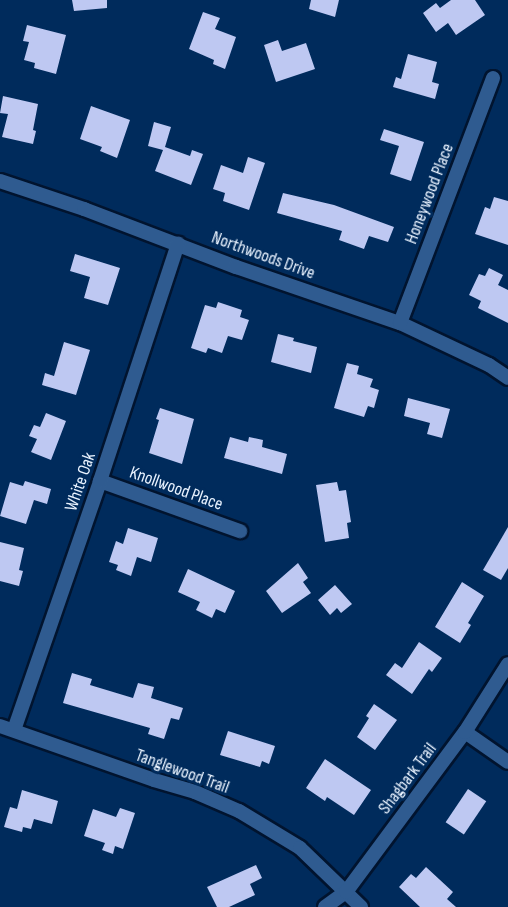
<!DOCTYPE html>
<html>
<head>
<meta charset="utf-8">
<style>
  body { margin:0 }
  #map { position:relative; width:508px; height:907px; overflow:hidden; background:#002b5c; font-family:"Sofia Sans Condensed",sans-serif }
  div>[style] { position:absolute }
  .building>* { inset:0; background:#bec8f2; transform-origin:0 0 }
  .roads { filter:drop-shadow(2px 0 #01142f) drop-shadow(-2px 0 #01142f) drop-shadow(0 2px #01142f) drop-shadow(0 -2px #01142f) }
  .minor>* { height:14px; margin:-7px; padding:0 7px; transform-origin:7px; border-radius:7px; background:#2f5b90 }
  span { translate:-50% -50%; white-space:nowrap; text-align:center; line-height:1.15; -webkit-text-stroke:6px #002b5c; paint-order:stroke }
  .street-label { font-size:18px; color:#e9f3ff }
</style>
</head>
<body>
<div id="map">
  <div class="building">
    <i style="clip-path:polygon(72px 0,107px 0,107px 8px,74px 11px)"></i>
    <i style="clip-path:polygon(311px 0,339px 0,335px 17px,309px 9px)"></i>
    <i style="clip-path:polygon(451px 0,475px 0,485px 15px,456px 35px,448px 23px,436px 32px,423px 13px,436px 3px,440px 8px)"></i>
    <i style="clip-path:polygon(203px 12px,220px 18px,215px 29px,236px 37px,225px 69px,213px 64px,214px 60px,189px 49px)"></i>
    <i style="clip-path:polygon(27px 25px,66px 35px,56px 74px,34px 68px,35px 63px,24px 60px,29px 42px,23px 41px)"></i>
    <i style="clip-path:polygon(278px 40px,282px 51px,306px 43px,315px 69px,276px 82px,264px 45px)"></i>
    <i style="clip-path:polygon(408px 54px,437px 62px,432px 82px,439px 84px,435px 99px,393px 87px,396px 77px,401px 79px)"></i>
    <i style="clip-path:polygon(3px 96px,38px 104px,33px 130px,36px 131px,33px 144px,2px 137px,8px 114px,0 113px)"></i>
    <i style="clip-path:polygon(91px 106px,130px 120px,117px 158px,100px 151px,102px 147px,80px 139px)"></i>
    <i style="clip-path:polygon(154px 122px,171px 127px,165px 147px,190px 156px,192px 150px,203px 154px,191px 185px,155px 171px,163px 150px,148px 146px)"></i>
    <i style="clip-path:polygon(384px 129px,424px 142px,411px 181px,390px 174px,399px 146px,380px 140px)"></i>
    <i style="clip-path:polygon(248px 157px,265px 163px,249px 210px,223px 201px,225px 193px,213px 189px,221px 165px,243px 173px)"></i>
    <i style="clip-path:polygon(283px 193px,334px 205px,394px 227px,388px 242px,369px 236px,364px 249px,339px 240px,342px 231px,277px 213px)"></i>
    <i style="clip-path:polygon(494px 197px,508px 201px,508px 245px,475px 234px,485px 207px,490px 209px)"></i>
    <i style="clip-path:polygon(75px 254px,120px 268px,108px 305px,84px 298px,90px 277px,70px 271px)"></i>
    <i style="clip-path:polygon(489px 268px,503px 275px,498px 285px,508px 290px,508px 323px,478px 308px,481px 301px,469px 295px,479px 274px,485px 276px)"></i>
    <i style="clip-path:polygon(218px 302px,242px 310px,240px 317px,249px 320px,242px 340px,228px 336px,222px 353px,208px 348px,206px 353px,191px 348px,205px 305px,216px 308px)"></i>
    <i style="clip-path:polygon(278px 334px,294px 338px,293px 341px,317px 347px,311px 373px,271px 362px)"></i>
    <i style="clip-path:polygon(64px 342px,90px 350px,76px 395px,42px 385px,45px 373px,54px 376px)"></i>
    <i style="clip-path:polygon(347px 363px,359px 366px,357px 374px,373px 379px,370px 387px,379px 390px,374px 408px,368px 406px,364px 417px,334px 408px)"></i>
    <i style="clip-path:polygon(408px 398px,450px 409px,442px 438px,427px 434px,430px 423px,404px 416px)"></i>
    <i style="clip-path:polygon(160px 408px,194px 419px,182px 464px,149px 453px,159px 420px,156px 419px)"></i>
    <i style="clip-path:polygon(46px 413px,66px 421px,51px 460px,31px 452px,37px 439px,29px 436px,34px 425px,40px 427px)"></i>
    <i style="clip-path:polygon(230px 437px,248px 442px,249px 437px,263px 440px,262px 447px,287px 454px,282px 474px,224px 458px)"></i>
    <i style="clip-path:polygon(25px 481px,51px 489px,47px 504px,34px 500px,26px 524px,0 516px,10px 482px,23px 486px)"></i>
    <i style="clip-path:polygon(337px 482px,339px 491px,346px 490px,351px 522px,347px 523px,349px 538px,325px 542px,316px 485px)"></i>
    <i style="clip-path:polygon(508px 527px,508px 568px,501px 580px,483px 570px)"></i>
    <i style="clip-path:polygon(128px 528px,158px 538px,151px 562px,137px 557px,131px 576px,116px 570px,118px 565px,109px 562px,116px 541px,123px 544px)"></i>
    <i style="clip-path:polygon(0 542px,24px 548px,19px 570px,23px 571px,19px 586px,0 581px)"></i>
    <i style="clip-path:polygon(298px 563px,308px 578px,303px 582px,311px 593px,282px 613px,266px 591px)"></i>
    <i style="clip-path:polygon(188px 569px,235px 591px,225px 613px,216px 609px,212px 618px,196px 610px,200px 602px,178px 592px)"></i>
    <i style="clip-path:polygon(462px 582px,484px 596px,468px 623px,471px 625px,460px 643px,435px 627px)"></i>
    <i style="clip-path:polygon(335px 585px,352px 604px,341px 613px,337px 608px,330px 615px,318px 600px)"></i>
    <i style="clip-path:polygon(419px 642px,442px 658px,432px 672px,429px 669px,412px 694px,386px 675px,395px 663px,402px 668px)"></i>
    <i style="clip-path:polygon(72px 673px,92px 679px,90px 685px,133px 698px,138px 683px,154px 687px,151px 698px,183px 708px,179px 720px,171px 718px,164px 739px,148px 734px,150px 728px,63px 703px)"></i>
    <i style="clip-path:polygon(374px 704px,397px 720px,375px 750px,357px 737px,369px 718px,366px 716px)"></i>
    <i style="clip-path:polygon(228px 731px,275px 746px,269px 764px,262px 761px,260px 767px,220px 755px)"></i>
    <i style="clip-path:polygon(325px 759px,371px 790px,354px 815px,327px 797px,325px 801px,306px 788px)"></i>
    <i style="left:468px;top:789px;width:22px;height:40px;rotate:34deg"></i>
    <i style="clip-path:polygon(22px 790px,58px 801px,52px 824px,34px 819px,31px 829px,23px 827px,22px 832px,4px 827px,10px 807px,17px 809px)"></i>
    <i style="clip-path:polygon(120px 808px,135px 813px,123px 849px,115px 846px,113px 854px,102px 850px,105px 843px,84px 836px,93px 809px,116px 817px)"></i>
    <i style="clip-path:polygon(256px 865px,262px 878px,250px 884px,255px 895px,229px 907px,217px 907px,207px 887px)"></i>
    <i style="clip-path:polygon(426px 867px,453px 892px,447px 899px,456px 907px,420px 907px,399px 887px,411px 874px,416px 878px)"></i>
  </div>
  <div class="roads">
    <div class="minor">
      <i style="left:0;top:181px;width:89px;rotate:18.4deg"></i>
      <i style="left:84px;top:209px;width:163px;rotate:20.9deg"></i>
      <i style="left:236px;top:267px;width:173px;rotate:18.9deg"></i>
      <i style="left:400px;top:323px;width:98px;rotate:25.3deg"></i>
      <i style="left:489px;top:365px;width:23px;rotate:34deg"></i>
      <i style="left:400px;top:323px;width:262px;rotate:-69.2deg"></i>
      <i style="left:100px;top:481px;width:149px;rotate:19.7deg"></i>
      <i style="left:0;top:726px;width:163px;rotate:19.3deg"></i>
      <i style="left:154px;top:780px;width:43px;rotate:16.3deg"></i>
      <i style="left:195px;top:792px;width:48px;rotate:23.4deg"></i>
      <i style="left:239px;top:811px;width:71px;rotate:31.2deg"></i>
      <i style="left:300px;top:848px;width:85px;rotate:44deg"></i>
      <i style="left:14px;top:730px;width:263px;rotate:-70.9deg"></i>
      <i style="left:100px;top:481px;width:250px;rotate:-71.8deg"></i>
      <i style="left:465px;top:732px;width:52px;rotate:34.9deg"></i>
      <i style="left:325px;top:907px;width:26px;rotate:-36deg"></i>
      <i style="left:346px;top:892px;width:199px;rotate:-53.4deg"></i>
      <i style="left:465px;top:732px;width:80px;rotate:-57.7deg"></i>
    </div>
  </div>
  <div class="street-label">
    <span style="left:430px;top:194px;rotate:-69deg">Honeywood Place</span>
    <span style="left:263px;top:256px;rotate:20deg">Northwoods Drive</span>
    <span style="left:81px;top:482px;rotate:-71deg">White Oak</span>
    <span style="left:176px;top:489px;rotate:20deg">Knollwood Place</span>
    <span style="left:182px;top:772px;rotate:20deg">Tanglewood Trail</span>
    <span style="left:408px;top:779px;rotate:-53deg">Shagbark Trail</span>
  </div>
</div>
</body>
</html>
